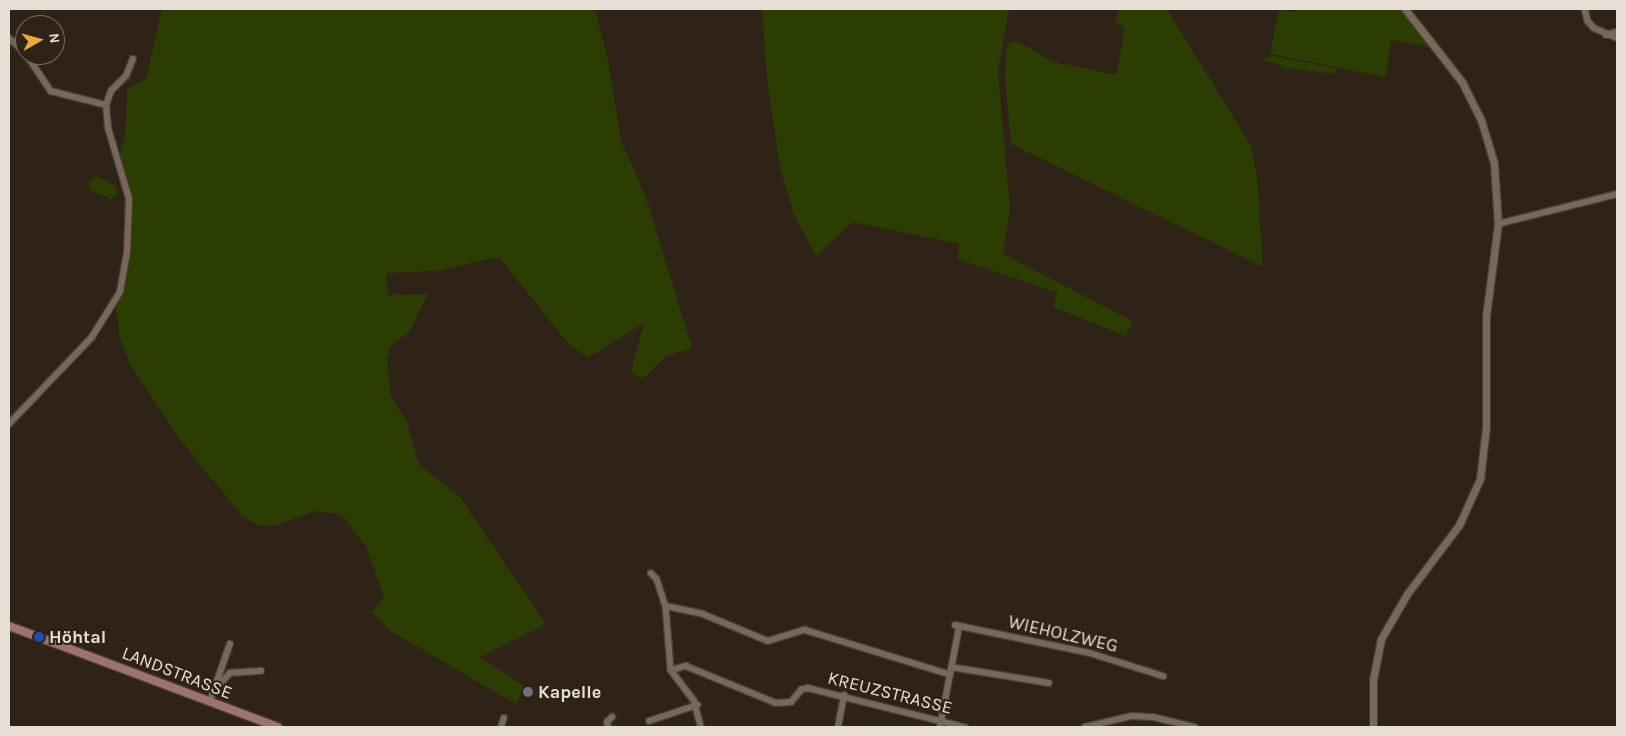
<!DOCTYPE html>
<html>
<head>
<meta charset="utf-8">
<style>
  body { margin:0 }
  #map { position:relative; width:1626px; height:736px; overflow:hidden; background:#2f2216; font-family:Karla,sans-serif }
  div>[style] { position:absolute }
  .green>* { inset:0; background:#2b3d00 }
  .roads { filter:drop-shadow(1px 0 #493e36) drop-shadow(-1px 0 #493e36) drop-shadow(0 1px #493e36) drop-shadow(0 -1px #493e36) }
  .minor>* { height:5.5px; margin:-2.75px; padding:0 2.75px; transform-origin:2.75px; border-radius:2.75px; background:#77685a }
  .tertiary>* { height:7px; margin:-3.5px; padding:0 3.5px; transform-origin:3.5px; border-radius:3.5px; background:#77685a }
  .secondary>* { height:8px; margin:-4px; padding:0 4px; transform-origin:4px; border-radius:4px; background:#9d7371 }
  .dots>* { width:14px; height:14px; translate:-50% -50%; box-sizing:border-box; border:2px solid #2f2216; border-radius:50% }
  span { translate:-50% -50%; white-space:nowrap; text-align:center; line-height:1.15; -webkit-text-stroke:4px #2f2216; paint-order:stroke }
  .street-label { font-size:18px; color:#e7ded6 }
  .poi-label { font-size:18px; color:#e7ded6; font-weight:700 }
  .left { translate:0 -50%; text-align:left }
  .frame { position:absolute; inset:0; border:10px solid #e7ded6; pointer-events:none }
  .north { position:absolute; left:15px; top:15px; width:50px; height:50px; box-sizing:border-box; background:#2f2216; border:1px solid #796d63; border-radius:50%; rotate:83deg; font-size:14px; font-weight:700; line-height:20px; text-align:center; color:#e7ded6 }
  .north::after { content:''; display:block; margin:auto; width:18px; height:22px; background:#e8ab37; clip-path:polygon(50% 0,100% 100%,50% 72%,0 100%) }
</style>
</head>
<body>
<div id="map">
  <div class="green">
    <i style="clip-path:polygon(162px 9px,595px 9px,607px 55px,621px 140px,646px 197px,692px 348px,665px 357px,643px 379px,631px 373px,644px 323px,589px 357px,571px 347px,499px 257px,437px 271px,386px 273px,388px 295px,428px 294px,409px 333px,392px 344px,387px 358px,391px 396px,406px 419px,419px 464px,461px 498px,546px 624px,480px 657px,524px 686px,516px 704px,390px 631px,372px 612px,384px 597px,366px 547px,342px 515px,316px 511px,274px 526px,257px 525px,242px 516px,181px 441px,130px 364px,120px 339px,116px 308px,126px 277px,132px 201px,120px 153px,125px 138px,127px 89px,146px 79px)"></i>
    <i style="clip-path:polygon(762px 9px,1009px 9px,998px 71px,1010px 209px,1003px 254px,1133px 321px,1126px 336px,1053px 307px,1058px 293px,957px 259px,959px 244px,852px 222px,816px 257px,794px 215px,780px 167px,767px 80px)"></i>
    <i style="clip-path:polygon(1119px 9px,1167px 9px,1250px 144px,1257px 175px,1263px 267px,1011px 144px,1005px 78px,1006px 49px,1010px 43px,1015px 41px,1024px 45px,1054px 62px,1116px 75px,1125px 27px,1115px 23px)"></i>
    <i style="clip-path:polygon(1279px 9px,1296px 12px,1297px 9px,1401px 9px,1430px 47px,1391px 40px,1386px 77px,1270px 54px)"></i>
    <i style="clip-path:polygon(1272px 56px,1335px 68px,1338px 74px,1290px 69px,1261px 59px)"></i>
    <i style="clip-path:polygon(96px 176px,115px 185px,118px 191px,116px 196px,111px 199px,90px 190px,89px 184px)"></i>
  </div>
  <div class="roads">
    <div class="minor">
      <i style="left:1585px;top:9px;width:12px;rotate:76deg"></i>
      <i style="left:1588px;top:21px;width:9px;rotate:49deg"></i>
      <i style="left:1594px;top:28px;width:25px;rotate:23deg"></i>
      <i style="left:1606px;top:35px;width:11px;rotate:-15deg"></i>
      <i style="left:9px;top:38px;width:21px;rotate:41deg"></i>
      <i style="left:27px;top:55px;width:43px;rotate:56.3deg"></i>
      <i style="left:51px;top:91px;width:57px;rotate:14.3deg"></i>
      <i style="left:1498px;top:224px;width:123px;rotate:-14.1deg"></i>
      <i style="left:9px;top:424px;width:120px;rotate:-46.3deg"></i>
      <i style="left:92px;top:337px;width:53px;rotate:-58.1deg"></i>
      <i style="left:120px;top:292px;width:40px;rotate:-80deg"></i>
      <i style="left:127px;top:253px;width:54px;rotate:-87.9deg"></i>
      <i style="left:129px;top:199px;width:74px;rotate:-106.5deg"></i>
      <i style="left:108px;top:128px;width:23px;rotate:-95deg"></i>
      <i style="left:106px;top:105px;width:15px;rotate:-70deg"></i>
      <i style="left:111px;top:91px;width:21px;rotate:-45deg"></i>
      <i style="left:126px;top:76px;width:18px;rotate:-68deg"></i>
      <i style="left:651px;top:573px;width:8px;rotate:45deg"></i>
      <i style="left:657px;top:579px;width:28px;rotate:72deg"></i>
      <i style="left:666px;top:606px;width:64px;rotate:85.5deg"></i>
      <i style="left:671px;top:670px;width:38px;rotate:53deg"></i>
      <i style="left:694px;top:700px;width:28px;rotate:75deg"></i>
      <i style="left:666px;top:606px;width:38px;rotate:12deg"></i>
      <i style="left:703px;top:614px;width:70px;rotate:22.6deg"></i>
      <i style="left:768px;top:641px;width:39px;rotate:-17deg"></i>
      <i style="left:805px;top:630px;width:151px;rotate:17deg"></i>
      <i style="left:955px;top:625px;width:138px;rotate:11.7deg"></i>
      <i style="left:1090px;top:653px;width:77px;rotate:17.5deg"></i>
      <i style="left:951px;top:667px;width:99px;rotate:9.3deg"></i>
      <i style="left:671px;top:670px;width:16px;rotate:-15deg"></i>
      <i style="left:686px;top:666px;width:97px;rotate:22.3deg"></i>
      <i style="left:776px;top:703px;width:15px;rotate:-4deg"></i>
      <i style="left:791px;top:702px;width:16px;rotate:-50deg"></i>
      <i style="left:801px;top:690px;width:7px;rotate:-16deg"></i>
      <i style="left:808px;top:688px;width:162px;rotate:14deg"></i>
      <i style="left:219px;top:685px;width:16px;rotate:-47deg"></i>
      <i style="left:230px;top:673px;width:31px;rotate:-4deg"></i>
      <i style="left:210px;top:701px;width:60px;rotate:-70.7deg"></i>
      <i style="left:649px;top:721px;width:51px;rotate:-18.4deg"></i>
      <i style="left:501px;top:727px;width:9px;rotate:-72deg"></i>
      <i style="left:608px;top:727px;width:5px;rotate:-101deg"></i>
      <i style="left:607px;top:722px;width:7px;rotate:-45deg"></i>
      <i style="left:838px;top:727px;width:32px;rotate:-79deg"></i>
      <i style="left:940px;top:727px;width:102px;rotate:-79.2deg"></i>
      <i style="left:1085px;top:727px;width:48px;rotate:-13.2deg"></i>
      <i style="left:1132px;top:716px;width:21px;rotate:3deg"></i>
      <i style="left:1153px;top:717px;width:43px;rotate:13.4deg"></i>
    </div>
    <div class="tertiary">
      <i style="left:1373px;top:727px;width:47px;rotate:-90deg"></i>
      <i style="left:1373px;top:680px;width:42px;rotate:-79deg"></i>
      <i style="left:1381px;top:639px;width:52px;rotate:-60deg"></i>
      <i style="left:1407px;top:594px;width:86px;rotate:-53deg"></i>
      <i style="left:1459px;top:525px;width:51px;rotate:-65.5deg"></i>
      <i style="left:1480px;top:479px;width:52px;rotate:-83.4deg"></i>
      <i style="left:1486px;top:427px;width:111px;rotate:-90deg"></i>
      <i style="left:1486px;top:316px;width:93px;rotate:-82.6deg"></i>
      <i style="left:1498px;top:224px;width:61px;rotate:-93.8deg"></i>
      <i style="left:1494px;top:163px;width:45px;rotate:-106.8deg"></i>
      <i style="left:1481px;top:120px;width:42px;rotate:-116.6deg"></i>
      <i style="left:1462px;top:82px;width:93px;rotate:-128deg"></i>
    </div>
    <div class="secondary">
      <i style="left:9px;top:626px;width:287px;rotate:20.6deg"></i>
    </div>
  </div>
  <div class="dots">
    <i style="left:39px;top:637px;background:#1a4fb4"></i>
    <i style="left:528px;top:692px;background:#6b7280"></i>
  </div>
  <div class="street-label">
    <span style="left:1063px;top:634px;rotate:13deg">WIEHOLZWEG</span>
    <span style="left:177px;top:673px;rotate:21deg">LANDSTRASSE</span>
    <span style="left:890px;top:693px;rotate:14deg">KREUZSTRASSE</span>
  </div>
  <div class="poi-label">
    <span class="left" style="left:49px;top:637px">Höhtal</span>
    <span class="left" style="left:538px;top:692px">Kapelle</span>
  </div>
  <div class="frame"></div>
  <div class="north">N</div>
</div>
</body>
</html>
